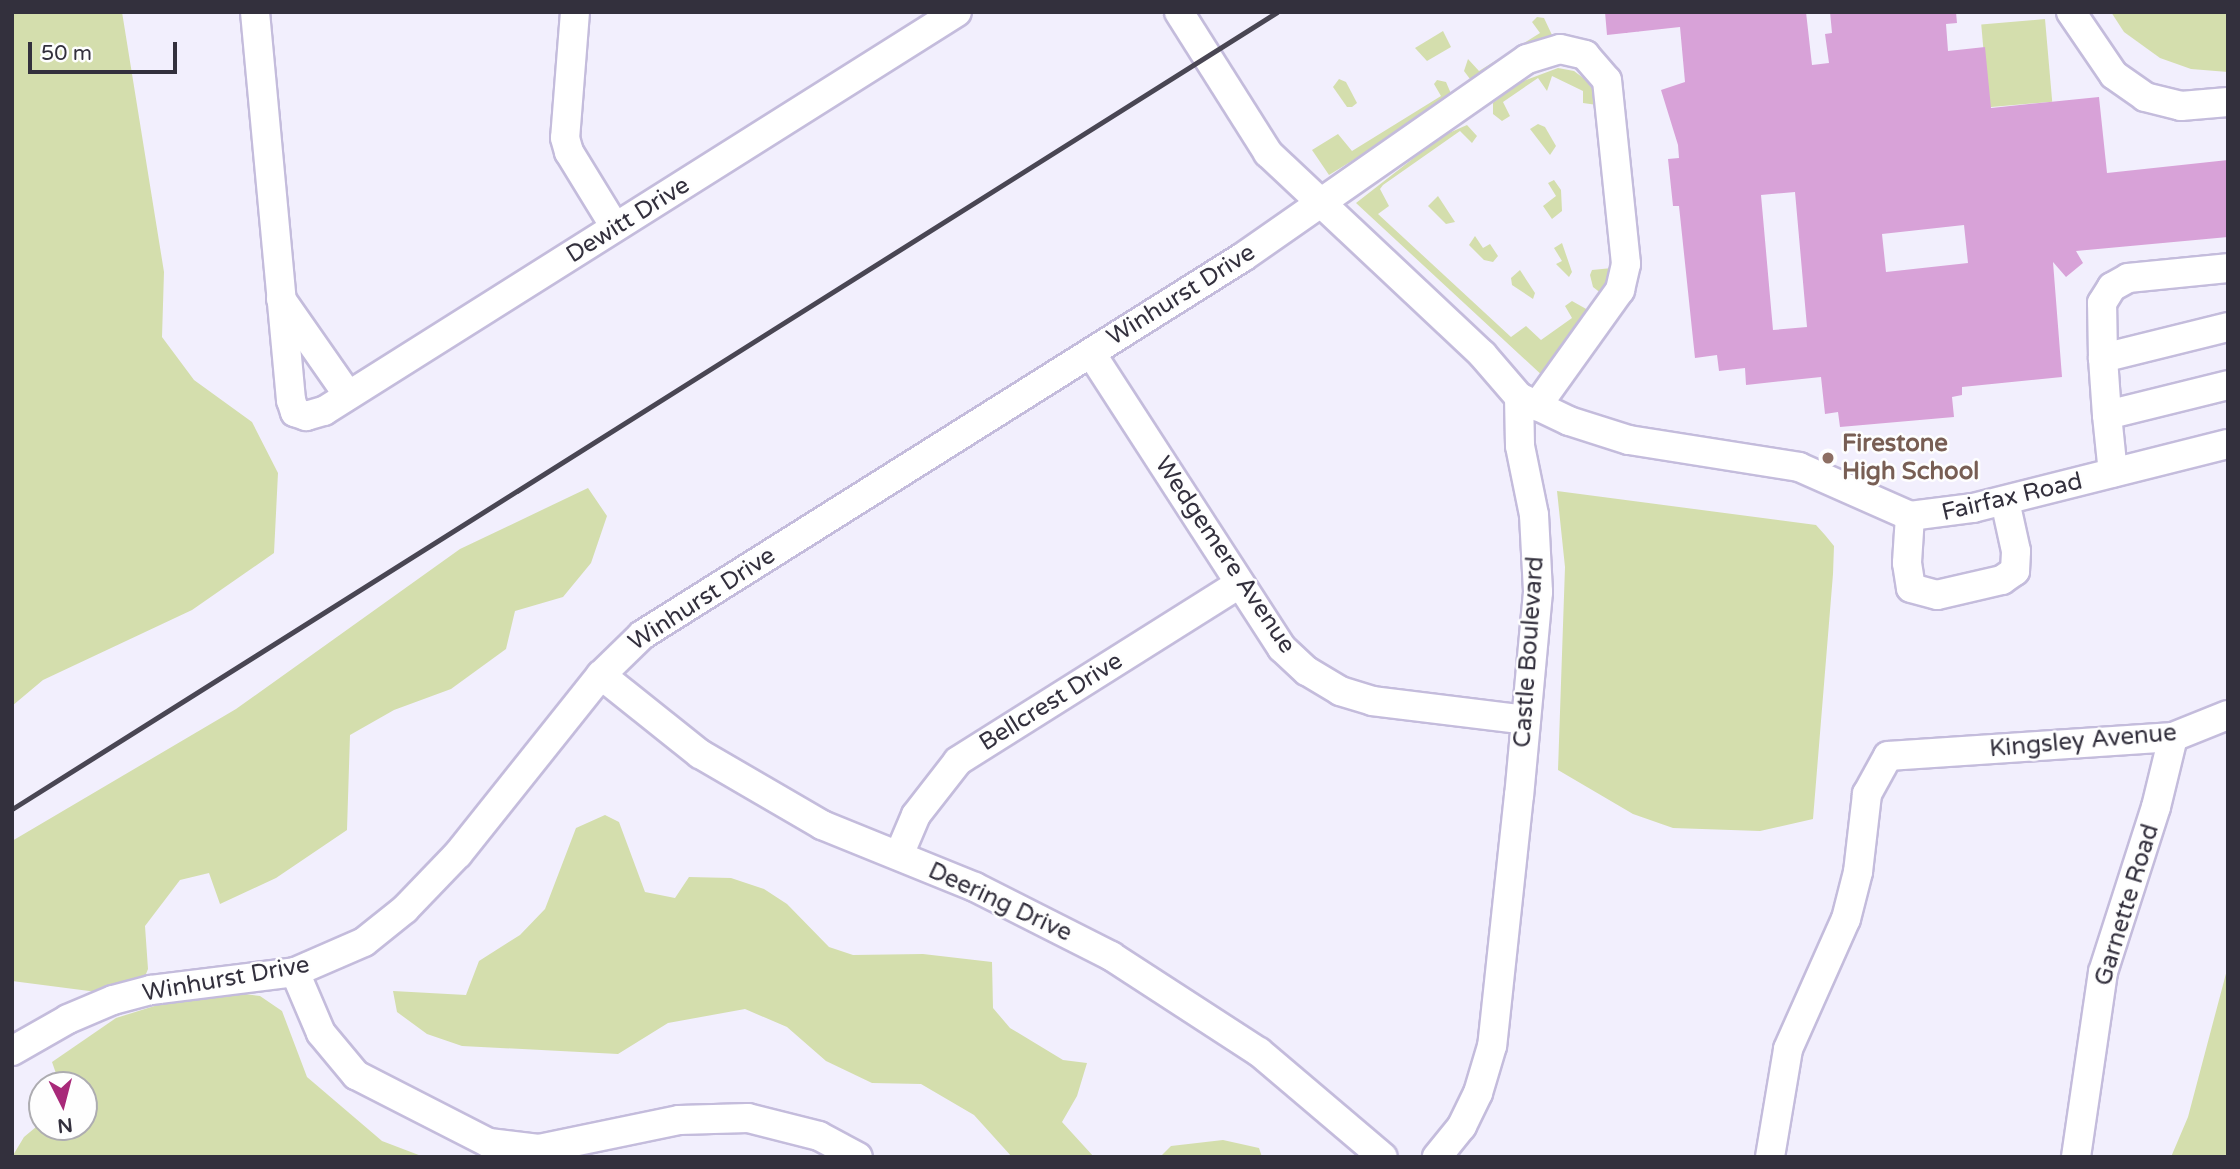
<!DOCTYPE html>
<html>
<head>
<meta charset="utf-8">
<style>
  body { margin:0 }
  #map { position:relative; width:2240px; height:1169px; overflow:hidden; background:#f2effd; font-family:"Varela Round",sans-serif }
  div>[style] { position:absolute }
  .green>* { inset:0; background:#d4dead; transform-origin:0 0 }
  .building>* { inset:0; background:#d8a2d8 }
  .roads { filter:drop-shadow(2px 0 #c4bcdc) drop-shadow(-2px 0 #c4bcdc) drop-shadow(0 2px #c4bcdc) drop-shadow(0 -2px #c4bcdc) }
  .minor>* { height:28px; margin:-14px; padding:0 14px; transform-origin:14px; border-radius:14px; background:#fff }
  .rail>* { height:5px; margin:-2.5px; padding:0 2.5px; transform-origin:2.5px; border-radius:2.5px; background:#494653 }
  .dots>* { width:19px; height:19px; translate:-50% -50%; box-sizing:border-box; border:4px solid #fefefe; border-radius:50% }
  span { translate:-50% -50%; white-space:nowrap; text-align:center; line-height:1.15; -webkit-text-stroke:5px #fefefe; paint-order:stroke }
  .street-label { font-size:24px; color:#33303d }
  .education-label { font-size:24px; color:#785e54; font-weight:700 }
  .left { translate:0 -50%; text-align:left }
  .frame { position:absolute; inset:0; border:14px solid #33303d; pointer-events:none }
  .north { position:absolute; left:28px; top:1071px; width:70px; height:70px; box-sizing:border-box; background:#fefefe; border:2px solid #adacb1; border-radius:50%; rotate:174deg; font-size:19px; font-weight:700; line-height:28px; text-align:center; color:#33303d }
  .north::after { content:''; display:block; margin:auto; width:24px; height:32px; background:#a82979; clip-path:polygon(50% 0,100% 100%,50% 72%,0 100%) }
  .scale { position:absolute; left:28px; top:42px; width:149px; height:32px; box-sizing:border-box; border:4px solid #33303d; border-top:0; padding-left:9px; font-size:21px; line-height:24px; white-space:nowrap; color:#33303d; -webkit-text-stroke:5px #fefefe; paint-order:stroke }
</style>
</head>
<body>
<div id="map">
  <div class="green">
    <i style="clip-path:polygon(12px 12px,122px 12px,164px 272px,162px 337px,194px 380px,252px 422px,278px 473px,274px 553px,192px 610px,43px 680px,12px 706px)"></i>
    <i style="clip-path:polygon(2111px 12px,2228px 12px,2228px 72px,2191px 69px,2160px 58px,2124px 32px)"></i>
    <i style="clip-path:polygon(1537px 17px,1544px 18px,1552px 35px,1481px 84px,1470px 79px,1464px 71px,1468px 59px,1479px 71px,1540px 33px,1532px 22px)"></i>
    <i style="left:2045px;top:19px;width:83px;height:64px;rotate:85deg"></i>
    <i style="clip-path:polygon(1443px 31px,1451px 47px,1427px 61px,1415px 48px)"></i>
    <i style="clip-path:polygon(1558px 68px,1574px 71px,1586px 80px,1601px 102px,1617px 274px,1609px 292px,1602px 294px,1593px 287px,1590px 275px,1592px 270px,1612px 268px,1597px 105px,1583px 103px,1583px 91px,1552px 76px,1547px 91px,1538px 78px,1503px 102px,1510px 116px,1502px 121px,1493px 114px,1493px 103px,1518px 83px)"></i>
    <i style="clip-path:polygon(1339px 79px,1346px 82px,1357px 103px,1352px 107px,1347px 107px,1333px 87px)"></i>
    <i style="clip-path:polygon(1437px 80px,1446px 82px,1455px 103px,1415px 122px,1329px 175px,1312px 150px,1338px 134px,1352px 151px,1441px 96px,1434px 84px)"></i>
    <i style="clip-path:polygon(1538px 124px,1545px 127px,1556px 146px,1550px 155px,1530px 129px)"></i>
    <i style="clip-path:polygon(1467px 125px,1477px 136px,1472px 143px,1460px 131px,1383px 185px,1380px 189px,1389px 206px,1378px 214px,1511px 337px,1526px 326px,1541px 340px,1572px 318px,1565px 306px,1572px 301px,1588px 310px,1592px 316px,1545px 378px,1356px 203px,1442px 136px)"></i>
    <i style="clip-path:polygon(1554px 180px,1561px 190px,1562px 211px,1552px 219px,1543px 206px,1556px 196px,1548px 183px)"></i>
    <i style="clip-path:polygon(1438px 196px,1455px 222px,1446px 224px,1428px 206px)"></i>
    <i style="clip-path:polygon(1475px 236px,1483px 248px,1490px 244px,1498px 256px,1493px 262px,1484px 260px,1469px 245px)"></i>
    <i style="clip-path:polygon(1562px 243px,1572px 272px,1569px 277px,1556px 264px,1562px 261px,1554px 248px)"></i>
    <i style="clip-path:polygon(1520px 270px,1535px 293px,1533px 299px,1512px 285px,1511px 278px)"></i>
    <i style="clip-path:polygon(588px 488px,607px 516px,591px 563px,563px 597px,515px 611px,506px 649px,451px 689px,394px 710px,350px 735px,347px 830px,276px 878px,220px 904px,209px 873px,180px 880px,145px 926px,148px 969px,144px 979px,97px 992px,12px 981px,12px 841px,236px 709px,460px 549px)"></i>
    <i style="clip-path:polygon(1557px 491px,1816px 525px,1825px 535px,1834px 546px,1833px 574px,1813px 819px,1760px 831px,1673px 828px,1633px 814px,1558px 770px,1565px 567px)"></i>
    <i style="clip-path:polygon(605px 815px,619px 822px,645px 892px,675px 898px,689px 877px,731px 878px,764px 889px,787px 904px,829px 947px,853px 955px,923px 954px,992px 962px,993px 1008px,1010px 1028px,1063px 1060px,1087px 1063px,1077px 1096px,1062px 1122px,1094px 1157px,1012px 1157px,974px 1115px,921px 1084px,872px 1083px,826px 1061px,787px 1027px,745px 1009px,668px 1023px,618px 1054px,462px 1046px,427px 1034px,397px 1012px,393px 991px,466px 995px,479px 961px,520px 935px,545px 909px,576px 828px)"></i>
    <i style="clip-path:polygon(2228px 966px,2228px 1157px,2171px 1157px,2188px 1117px)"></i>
    <i style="clip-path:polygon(209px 989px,260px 996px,282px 1011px,307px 1077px,382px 1141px,424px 1157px,12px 1157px,24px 1137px,42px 1122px,42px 1127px,84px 1127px,84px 1085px,60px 1085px,52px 1062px,116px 1018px)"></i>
    <i style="clip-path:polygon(1223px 1140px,1259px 1148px,1262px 1157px,1160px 1157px,1171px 1146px)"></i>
  </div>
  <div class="building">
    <i style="clip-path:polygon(evenodd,1605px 12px,1806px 12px,1812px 65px,1829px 63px,1825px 34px,1832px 33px,1830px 12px,1956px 12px,1957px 23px,1946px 24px,1948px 51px,1985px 47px,1991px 108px,2099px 97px,2107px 173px,2228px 160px,2228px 237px,2076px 251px,2083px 263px,2066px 277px,2053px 262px,2062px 377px,1962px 387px,1962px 395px,1952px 397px,1954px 417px,1840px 427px,1838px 412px,1825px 414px,1821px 377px,1746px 385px,1745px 368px,1719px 371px,1717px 355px,1695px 358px,1679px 206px,1673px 206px,1668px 159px,1679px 158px,1678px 145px,1661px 90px,1685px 82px,1680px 27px,1607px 35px,1605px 12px,1795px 192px,1807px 327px,1773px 330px,1761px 195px,1795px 192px,1605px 12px,1964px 225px,1968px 263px,1886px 272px,1882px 234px,1964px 225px)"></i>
  </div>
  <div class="roads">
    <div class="minor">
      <i style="left:255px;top:12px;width:390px;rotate:84.7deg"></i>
      <i style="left:291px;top:400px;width:13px;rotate:72deg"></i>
      <i style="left:295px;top:412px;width:12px;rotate:20deg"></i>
      <i style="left:306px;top:416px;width:19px;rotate:-16deg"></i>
      <i style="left:324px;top:411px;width:748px;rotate:-32.22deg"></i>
      <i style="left:575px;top:12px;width:126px;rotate:94.5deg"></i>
      <i style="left:565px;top:138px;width:15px;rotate:74deg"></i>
      <i style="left:569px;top:152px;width:88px;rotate:58.5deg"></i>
      <i style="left:1179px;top:12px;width:167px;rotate:57.7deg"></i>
      <i style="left:1268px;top:153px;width:294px;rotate:43.2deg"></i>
      <i style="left:1482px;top:354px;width:57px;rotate:49.3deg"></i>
      <i style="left:1519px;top:397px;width:49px;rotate:88.8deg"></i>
      <i style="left:1520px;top:446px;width:70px;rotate:78.5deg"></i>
      <i style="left:1534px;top:515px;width:77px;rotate:87deg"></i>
      <i style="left:1538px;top:592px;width:204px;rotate:95.3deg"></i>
      <i style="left:1519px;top:795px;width:252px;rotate:96.1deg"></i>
      <i style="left:1492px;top:1046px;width:49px;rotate:106.6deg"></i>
      <i style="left:1478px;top:1093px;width:37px;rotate:116deg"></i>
      <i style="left:1462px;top:1126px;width:40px;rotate:129deg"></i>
      <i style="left:2071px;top:12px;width:76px;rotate:55.7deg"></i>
      <i style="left:2114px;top:75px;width:38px;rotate:35deg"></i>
      <i style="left:2145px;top:97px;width:37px;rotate:14deg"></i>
      <i style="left:2181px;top:106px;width:47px;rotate:-4.9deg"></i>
      <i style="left:281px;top:299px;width:117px;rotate:55.1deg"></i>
      <i style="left:2228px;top:327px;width:129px;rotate:166.1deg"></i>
      <i style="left:2103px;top:358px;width:57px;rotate:86deg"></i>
      <i style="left:2107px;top:415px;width:125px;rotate:-13.9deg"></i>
      <i style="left:1091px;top:353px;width:351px;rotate:57.1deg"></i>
      <i style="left:1282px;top:648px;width:34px;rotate:43deg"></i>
      <i style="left:1307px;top:671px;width:39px;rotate:31deg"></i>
      <i style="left:1340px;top:691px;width:34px;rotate:17deg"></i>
      <i style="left:1372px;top:701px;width:155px;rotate:7deg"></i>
      <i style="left:2103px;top:358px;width:55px;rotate:-91deg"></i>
      <i style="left:2102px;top:303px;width:19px;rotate:-58deg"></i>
      <i style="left:2112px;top:287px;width:18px;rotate:-29deg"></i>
      <i style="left:2128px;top:278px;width:100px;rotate:-5.7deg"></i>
      <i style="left:1521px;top:398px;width:53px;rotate:25.6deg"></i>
      <i style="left:1569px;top:421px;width:63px;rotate:17.6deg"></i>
      <i style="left:1629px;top:440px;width:172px;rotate:9deg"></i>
      <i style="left:1799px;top:467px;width:121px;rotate:23.8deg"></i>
      <i style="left:1910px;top:516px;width:64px;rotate:-7.2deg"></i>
      <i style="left:1973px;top:508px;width:263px;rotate:-14.1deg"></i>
      <i style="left:2107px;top:415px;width:58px;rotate:84.1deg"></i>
      <i style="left:1910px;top:516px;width:47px;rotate:93.7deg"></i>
      <i style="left:1907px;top:563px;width:25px;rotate:81deg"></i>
      <i style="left:1911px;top:588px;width:27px;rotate:15deg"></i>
      <i style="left:1937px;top:595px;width:67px;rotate:-13deg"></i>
      <i style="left:2002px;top:580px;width:16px;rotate:-35deg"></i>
      <i style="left:2015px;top:571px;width:20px;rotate:-87deg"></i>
      <i style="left:2016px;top:551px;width:51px;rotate:-102.4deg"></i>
      <i style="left:601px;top:675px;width:127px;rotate:38.6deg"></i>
      <i style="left:700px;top:754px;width:141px;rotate:30.2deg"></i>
      <i style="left:822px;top:825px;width:165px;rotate:22.1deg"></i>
      <i style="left:975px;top:887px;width:153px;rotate:26.9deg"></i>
      <i style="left:1111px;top:956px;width:176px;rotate:33deg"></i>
      <i style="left:1259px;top:1052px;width:162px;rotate:40.3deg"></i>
      <i style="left:899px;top:855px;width:43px;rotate:-67deg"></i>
      <i style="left:916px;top:815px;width:68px;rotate:-52.1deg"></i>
      <i style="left:958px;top:761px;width:332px;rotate:-32.2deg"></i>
      <i style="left:295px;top:972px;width:66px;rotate:66.9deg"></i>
      <i style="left:321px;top:1033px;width:55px;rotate:50.2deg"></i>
      <i style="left:356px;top:1075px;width:149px;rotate:27.1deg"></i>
      <i style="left:489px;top:1143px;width:50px;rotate:6.8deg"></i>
      <i style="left:539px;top:1149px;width:143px;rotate:-11.7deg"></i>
      <i style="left:679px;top:1120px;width:69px;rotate:-1.7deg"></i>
      <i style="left:748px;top:1118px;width:73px;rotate:14.2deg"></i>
      <i style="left:819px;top:1136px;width:44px;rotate:28.3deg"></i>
      <i style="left:12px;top:1051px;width:64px;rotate:-29.7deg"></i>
      <i style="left:68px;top:1019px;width:49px;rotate:-22.9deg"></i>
      <i style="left:113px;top:1000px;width:39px;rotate:-15deg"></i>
      <i style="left:151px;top:990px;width:145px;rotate:-7.1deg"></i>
      <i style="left:295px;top:972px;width:75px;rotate:-23.5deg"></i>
      <i style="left:364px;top:942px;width:53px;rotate:-38.8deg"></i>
      <i style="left:405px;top:909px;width:76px;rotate:-46.1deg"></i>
      <i style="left:458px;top:854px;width:229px;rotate:-51.4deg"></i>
      <i style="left:601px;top:675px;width:57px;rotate:-44.3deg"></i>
      <i style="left:642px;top:635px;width:710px;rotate:-32.17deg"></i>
      <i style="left:1243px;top:257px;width:346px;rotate:-34.9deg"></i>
      <i style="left:1527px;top:59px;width:34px;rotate:-17deg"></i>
      <i style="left:1560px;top:49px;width:26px;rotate:13deg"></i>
      <i style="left:1585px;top:55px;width:33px;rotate:49deg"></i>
      <i style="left:1607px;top:80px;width:185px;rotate:84.1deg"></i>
      <i style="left:1626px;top:264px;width:27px;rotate:103deg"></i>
      <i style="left:1620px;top:290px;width:143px;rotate:125.6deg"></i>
      <i style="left:1770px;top:1157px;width:109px;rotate:-80.5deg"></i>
      <i style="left:1788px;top:1049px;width:142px;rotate:-66deg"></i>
      <i style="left:1846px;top:919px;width:49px;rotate:-75.7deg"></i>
      <i style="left:1858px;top:872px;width:79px;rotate:-83.4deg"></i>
      <i style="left:1867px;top:794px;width:43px;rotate:-61.1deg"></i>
      <i style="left:1888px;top:756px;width:286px;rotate:-3.8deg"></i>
      <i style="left:2173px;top:737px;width:59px;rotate:-21.8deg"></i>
      <i style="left:2076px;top:1157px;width:187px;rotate:-81.7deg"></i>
      <i style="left:2103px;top:972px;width:173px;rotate:-72.2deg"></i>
      <i style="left:2156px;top:807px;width:72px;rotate:-76.3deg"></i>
    </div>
  </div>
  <div class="rail">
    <i style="left:12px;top:809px;width:1495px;rotate:-32.21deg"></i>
  </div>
  <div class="dots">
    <i style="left:1828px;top:458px;background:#8d6e63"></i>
  </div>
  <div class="street-label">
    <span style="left:628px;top:220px;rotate:-32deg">Dewitt Drive</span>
    <span style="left:1181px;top:295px;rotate:-32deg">Winhurst Drive</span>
    <span style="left:2012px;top:497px;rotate:-13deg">Fairfax Road</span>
    <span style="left:1225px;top:555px;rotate:56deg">Wedgemere Avenue</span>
    <span style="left:702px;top:599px;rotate:-33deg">Winhurst Drive</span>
    <span style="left:1529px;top:652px;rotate:-86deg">Castle Boulevard</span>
    <span style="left:1051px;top:702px;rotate:-32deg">Bellcrest Drive</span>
    <span style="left:2083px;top:741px;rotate:-5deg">Kingsley Avenue</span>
    <span style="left:1000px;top:902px;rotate:25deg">Deering Drive</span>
    <span style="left:2127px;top:905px;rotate:-73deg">Garnette Road</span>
    <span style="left:226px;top:979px;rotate:-10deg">Winhurst Drive</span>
  </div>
  <div class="education-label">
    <span class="left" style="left:1842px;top:458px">Firestone<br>High School</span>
  </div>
  <div class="frame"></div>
  <div class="north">N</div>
  <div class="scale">50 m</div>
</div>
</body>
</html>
